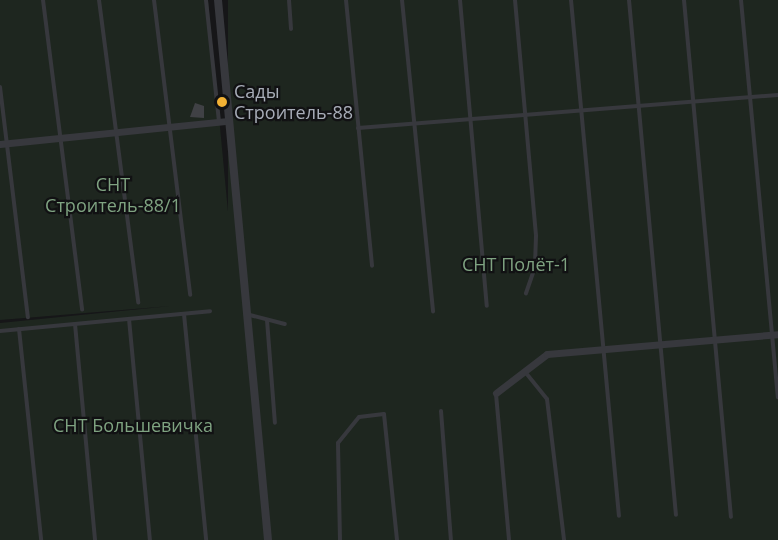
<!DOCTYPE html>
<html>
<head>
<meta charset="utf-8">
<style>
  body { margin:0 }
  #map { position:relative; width:778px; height:540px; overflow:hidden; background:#161618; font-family:"Open Sans",sans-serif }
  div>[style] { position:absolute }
  .green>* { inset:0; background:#1e261f; transform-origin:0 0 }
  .building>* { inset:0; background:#404145 }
  .service>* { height:4px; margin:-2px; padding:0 2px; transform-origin:2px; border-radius:2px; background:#37383d }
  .minor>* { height:7px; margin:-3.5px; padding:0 3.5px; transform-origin:3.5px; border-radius:3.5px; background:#37383d }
  .tertiary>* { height:8px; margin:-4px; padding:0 4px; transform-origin:4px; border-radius:4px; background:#37383d }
  .dots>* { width:16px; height:16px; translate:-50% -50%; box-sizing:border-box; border:3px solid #111113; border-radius:50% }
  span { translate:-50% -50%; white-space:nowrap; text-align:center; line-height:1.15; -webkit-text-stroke:4.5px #111113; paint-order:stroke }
  .poi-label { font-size:18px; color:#a8adb8 }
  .left { translate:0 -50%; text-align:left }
  .park-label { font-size:18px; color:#7fa381 }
</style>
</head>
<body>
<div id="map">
  <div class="green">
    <i style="clip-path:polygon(0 0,208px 0,259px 540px,0 540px,0 323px,171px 306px,0 320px)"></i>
    <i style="left:228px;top:0;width:550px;height:542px"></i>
  </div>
  <div class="building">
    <i style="clip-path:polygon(195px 103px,204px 106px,204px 118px,190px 117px)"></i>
  </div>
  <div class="service">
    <i style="left:43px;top:0;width:312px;rotate:82.8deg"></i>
    <i style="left:99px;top:0;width:305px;rotate:82.6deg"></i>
    <i style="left:154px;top:0;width:297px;rotate:83deg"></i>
    <i style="left:206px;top:0;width:122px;rotate:83.9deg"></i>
    <i style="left:289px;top:0;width:29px;rotate:86deg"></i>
    <i style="left:346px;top:0;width:267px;rotate:84.4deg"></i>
    <i style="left:402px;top:0;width:313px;rotate:84.3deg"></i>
    <i style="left:460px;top:0;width:307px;rotate:85deg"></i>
    <i style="left:515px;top:0;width:237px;rotate:84.9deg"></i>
    <i style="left:536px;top:236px;width:31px;rotate:92deg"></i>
    <i style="left:535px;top:267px;width:28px;rotate:109deg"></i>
    <i style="left:571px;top:0;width:518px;rotate:84.69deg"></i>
    <i style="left:629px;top:0;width:517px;rotate:84.79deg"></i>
    <i style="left:684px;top:0;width:519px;rotate:84.81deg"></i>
    <i style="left:741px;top:0;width:399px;rotate:84.7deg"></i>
    <i style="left:0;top:87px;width:232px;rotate:83.1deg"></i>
    <i style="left:358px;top:128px;width:421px;rotate:-4.5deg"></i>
    <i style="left:184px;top:314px;width:227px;rotate:84.4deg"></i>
    <i style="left:246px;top:314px;width:40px;rotate:14.4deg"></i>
    <i style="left:129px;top:319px;width:222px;rotate:84.6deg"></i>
    <i style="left:267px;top:320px;width:103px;rotate:85.6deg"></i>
    <i style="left:75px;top:324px;width:217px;rotate:84.7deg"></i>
    <i style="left:19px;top:329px;width:212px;rotate:84deg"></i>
    <i style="left:0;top:331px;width:211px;rotate:-5.4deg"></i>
    <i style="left:526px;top:373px;width:33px;rotate:51deg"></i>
    <i style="left:547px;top:399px;width:142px;rotate:83.1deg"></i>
    <i style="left:496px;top:394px;width:147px;rotate:84.9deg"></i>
    <i style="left:441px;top:411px;width:129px;rotate:85.6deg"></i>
    <i style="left:340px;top:540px;width:97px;rotate:-91.2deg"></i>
    <i style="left:338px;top:443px;width:33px;rotate:-51deg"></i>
    <i style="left:359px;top:417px;width:25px;rotate:-7deg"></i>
    <i style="left:384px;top:414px;width:127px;rotate:84.1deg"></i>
  </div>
  <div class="minor">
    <i style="left:0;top:144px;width:229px;rotate:-5.8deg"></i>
    <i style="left:496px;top:393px;width:64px;rotate:-37.4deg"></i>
    <i style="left:547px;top:354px;width:232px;rotate:-4.9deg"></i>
  </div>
  <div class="tertiary">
    <i style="left:218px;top:0;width:542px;rotate:84.71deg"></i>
  </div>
  <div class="dots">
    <i style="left:222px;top:102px;background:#f2b134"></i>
  </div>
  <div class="poi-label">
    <span class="left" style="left:234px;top:102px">Сады<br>Строитель-88</span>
  </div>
  <div class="park-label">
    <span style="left:113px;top:195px">СНТ<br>Строитель-88/1</span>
    <span style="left:516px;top:264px">СНТ Полёт-1</span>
    <span style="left:133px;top:425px">СНТ Большевичка</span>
  </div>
</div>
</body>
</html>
